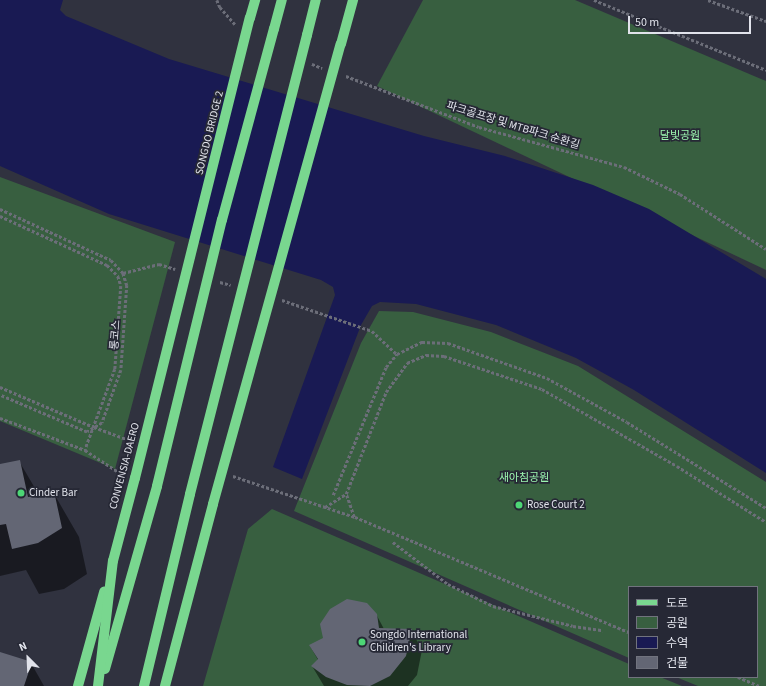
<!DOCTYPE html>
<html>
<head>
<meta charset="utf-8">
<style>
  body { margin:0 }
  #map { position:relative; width:766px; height:686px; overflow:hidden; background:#30323f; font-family:"Source Sans 3","Noto Sans KR",sans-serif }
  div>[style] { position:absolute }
  .green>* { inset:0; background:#385f40 }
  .water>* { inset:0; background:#191a53 }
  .shadow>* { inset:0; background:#0007 }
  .building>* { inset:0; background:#636674 }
  .path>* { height:2.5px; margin-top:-1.25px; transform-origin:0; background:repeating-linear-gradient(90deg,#6c6e79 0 3px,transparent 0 5px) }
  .major>* { height:10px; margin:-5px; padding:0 5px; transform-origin:5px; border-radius:5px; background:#79d78f }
  .major-bridge>* { height:10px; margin:-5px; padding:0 5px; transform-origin:5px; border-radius:5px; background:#79d78f }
  .dots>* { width:11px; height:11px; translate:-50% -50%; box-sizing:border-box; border:2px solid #262835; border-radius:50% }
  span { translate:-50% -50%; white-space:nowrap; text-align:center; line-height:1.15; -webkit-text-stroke:3.5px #262835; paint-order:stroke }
  .street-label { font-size:11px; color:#e1e3eb }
  .park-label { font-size:11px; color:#9df7b0 }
  .poi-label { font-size:11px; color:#e1e3eb }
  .left { translate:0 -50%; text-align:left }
  .legend { position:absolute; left:628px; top:586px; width:130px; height:92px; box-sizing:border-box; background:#262835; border:1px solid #71737e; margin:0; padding:5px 7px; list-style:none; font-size:12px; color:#e1e3eb }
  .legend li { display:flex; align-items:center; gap:8px; height:20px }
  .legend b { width:20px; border:1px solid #71737e }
  .north { position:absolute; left:8px; top:638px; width:40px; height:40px; -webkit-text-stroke:3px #262835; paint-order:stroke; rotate:336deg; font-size:11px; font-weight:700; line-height:16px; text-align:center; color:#e1e3eb }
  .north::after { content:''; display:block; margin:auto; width:14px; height:18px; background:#e1e3eb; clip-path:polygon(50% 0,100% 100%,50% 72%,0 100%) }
  .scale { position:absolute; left:628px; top:16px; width:123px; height:18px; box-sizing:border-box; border:2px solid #e1e3eb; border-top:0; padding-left:5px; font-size:12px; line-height:14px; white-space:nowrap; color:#e1e3eb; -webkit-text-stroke:3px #262835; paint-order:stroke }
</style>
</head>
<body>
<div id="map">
  <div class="green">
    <i style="clip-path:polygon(423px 0,575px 0,766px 81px,766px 270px,377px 86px)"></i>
    <i style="clip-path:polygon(0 177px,175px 242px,115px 469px,0 421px)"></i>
    <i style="clip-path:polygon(379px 311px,413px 312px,491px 332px,578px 366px,766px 482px,766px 686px,698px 686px,676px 677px,757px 677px,757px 587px,629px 587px,629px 658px,294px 511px,361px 343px)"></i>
    <i style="clip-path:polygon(272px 509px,629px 664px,629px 677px,660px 677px,682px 686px,203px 686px,248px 529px)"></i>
  </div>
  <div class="water">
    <i style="clip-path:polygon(0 0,63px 0,60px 10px,66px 16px,169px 59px,424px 136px,505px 156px,593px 185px,649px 209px,766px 279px,766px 473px,634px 390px,576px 358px,496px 325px,416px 304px,380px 302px,372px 306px,361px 325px,302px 479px,273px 467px,335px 295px,333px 287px,321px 280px,109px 214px,0 166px)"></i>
  </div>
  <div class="shadow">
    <i style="clip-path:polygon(19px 461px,39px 495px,53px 492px,79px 537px,87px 574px,64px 589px,39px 594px,26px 570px,0 576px,0 465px)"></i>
    <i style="clip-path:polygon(376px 614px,384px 629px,411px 630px,422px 650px,417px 675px,408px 686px,324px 686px,312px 666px,318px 660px,310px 646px)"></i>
    <i style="clip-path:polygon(0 653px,31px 663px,44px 686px,0 686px)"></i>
  </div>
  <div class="building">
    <i style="clip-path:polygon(20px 460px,28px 497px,54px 491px,62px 528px,38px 543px,12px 549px,6px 524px,0 525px,0 464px)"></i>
    <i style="clip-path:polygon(347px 599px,367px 603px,377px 614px,379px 628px,412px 629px,406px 656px,390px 676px,370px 686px,347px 685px,326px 677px,311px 666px,318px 659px,309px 645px,323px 638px,320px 624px,330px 609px)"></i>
    <i style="clip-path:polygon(0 652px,32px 662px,24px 686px,0 686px)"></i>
  </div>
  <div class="path">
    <i style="left:217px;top:0;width:8px;rotate:67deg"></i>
    <i style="left:220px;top:7px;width:23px;rotate:49deg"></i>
    <i style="left:594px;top:0;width:186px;rotate:22.1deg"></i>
    <i style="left:708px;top:0;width:62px;rotate:19.9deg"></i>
    <i style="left:312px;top:64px;width:11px;rotate:22deg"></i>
    <i style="left:346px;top:76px;width:142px;rotate:21deg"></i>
    <i style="left:479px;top:127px;width:150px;rotate:15.4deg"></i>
    <i style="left:624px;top:167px;width:62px;rotate:25.7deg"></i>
    <i style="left:680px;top:194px;width:102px;rotate:32.6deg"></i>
    <i style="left:0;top:209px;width:122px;rotate:24.7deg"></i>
    <i style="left:111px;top:260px;width:18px;rotate:47deg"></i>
    <i style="left:123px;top:273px;width:13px;rotate:72deg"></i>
    <i style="left:127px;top:285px;width:85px;rotate:94deg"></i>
    <i style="left:121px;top:370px;width:56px;rotate:109.7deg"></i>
    <i style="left:102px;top:423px;width:17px;rotate:149deg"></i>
    <i style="left:87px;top:432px;width:95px;rotate:-157deg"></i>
    <i style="left:0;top:216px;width:118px;rotate:24.6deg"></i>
    <i style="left:107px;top:265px;width:16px;rotate:45deg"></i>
    <i style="left:118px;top:276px;width:10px;rotate:73deg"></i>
    <i style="left:121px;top:286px;width:83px;rotate:94.1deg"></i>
    <i style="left:115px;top:369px;width:86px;rotate:110.3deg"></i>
    <i style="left:123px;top:273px;width:37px;rotate:-14deg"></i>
    <i style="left:159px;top:264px;width:17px;rotate:17deg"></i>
    <i style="left:220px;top:282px;width:11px;rotate:15deg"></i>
    <i style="left:282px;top:300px;width:95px;rotate:19deg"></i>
    <i style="left:372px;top:331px;width:34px;rotate:43deg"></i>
    <i style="left:0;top:387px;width:102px;rotate:23.1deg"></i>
    <i style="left:94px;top:427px;width:40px;rotate:20.2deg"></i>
    <i style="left:0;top:418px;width:91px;rotate:20.6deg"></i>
    <i style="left:85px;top:450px;width:42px;rotate:33.3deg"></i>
    <i style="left:233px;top:476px;width:129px;rotate:18.6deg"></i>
    <i style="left:355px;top:517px;width:297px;rotate:22.8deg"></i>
    <i style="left:333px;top:495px;width:139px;rotate:-67.5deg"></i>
    <i style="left:386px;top:367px;width:17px;rotate:-50deg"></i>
    <i style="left:397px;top:354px;width:28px;rotate:-26deg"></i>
    <i style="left:422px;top:342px;width:26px;rotate:2deg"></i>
    <i style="left:448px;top:343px;width:105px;rotate:19.5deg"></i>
    <i style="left:547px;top:378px;width:91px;rotate:28.8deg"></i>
    <i style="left:627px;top:422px;width:163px;rotate:31.7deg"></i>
    <i style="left:325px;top:507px;width:25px;rotate:-32deg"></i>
    <i style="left:354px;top:517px;width:24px;rotate:-109deg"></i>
    <i style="left:346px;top:494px;width:110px;rotate:-68.6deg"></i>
    <i style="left:386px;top:392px;width:36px;rotate:-54deg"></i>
    <i style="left:407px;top:363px;width:21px;rotate:-23deg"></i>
    <i style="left:426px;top:355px;width:18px;rotate:3deg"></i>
    <i style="left:444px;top:356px;width:103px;rotate:18.6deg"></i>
    <i style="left:542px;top:389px;width:155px;rotate:29.7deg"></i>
    <i style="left:677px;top:466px;width:105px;rotate:32.2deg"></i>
    <i style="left:393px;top:542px;width:69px;rotate:37.4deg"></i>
    <i style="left:448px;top:584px;width:50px;rotate:26.1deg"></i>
    <i style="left:493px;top:606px;width:82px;rotate:14deg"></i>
    <i style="left:573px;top:626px;width:30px;rotate:8deg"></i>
    <i style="left:738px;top:677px;width:23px;rotate:23deg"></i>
  </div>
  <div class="major">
    <i style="left:250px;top:18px;width:19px;rotate:-74deg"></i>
    <i style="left:274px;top:29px;width:30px;rotate:-75deg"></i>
    <i style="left:307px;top:35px;width:36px;rotate:-76deg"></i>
    <i style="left:341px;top:44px;width:46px;rotate:-74.7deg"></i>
    <i style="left:105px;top:669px;width:190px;rotate:-74.1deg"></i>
    <i style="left:78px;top:686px;width:98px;rotate:-74.5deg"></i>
    <i style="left:98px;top:686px;width:126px;rotate:-83.2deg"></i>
    <i style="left:113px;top:561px;width:86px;rotate:-75.2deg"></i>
    <i style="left:144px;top:686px;width:197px;rotate:-76.5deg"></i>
    <i style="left:165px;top:686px;width:188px;rotate:-75.2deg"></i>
  </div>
  <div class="major-bridge">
    <i style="left:135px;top:478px;width:474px;rotate:-76deg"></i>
    <i style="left:157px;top:486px;width:274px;rotate:-76.3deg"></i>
    <i style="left:222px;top:220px;width:198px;rotate:-74.8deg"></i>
    <i style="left:190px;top:494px;width:474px;rotate:-75.7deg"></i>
    <i style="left:213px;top:504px;width:477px;rotate:-74.5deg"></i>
  </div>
  <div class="dots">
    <i style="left:21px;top:493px;background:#4dd676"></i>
    <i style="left:519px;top:505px;background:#4dd676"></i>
    <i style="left:362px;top:642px;background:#4dd676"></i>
  </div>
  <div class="street-label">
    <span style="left:513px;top:126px;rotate:17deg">파크골프장 및 MTB파크 순환길</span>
    <span style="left:210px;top:133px;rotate:-76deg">SONGDO BRIDGE 2</span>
    <span style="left:116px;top:335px;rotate:-86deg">롱코스</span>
    <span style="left:125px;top:466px;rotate:-75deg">CONVENSIA-DAERO</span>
  </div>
  <div class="park-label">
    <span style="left:680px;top:136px">달빛공원</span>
    <span style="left:524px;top:478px">새아침공원</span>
  </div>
  <div class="poi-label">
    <span class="left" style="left:29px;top:493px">Cinder Bar</span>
    <span class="left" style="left:527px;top:505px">Rose Court 2</span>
    <span class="left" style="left:370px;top:642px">Songdo International<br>Children's Library</span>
  </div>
  <ul class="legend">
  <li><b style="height:5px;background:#79d78f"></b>도로</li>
  <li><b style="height:11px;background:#385f40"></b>공원</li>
  <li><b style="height:11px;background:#191a53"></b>수역</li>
  <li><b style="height:11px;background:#636674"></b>건물</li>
  </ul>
  <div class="north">N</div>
  <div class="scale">50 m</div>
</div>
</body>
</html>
